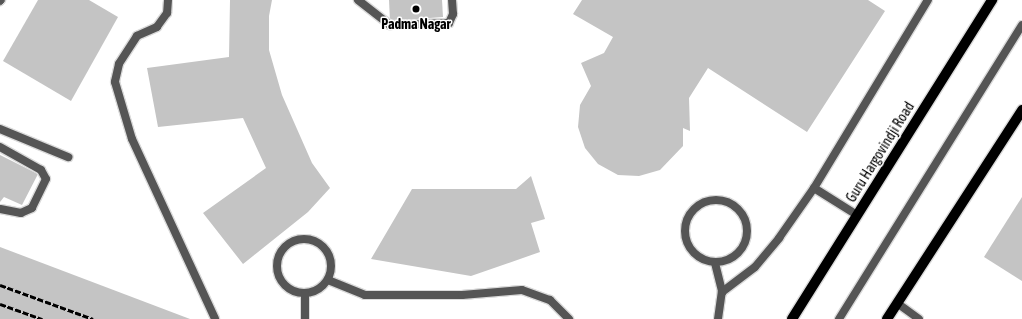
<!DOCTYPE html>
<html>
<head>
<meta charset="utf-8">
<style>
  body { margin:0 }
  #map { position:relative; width:1022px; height:319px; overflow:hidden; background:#fff; font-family:"Asap Condensed",sans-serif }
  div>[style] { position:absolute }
  .building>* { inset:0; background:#c4c4c4 }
  .roads { filter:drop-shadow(1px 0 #dbdbdb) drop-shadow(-1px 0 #dbdbdb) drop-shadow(0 1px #dbdbdb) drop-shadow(0 -1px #dbdbdb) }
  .service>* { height:8px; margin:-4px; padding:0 4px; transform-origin:4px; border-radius:4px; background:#555 }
  .service>.ring { margin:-4px; padding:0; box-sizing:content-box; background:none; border:8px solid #555; border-radius:50% }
  .minor>* { height:8px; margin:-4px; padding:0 4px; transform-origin:4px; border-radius:4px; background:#555 }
  .tertiary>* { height:8px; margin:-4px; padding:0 4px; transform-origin:4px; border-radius:4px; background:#555 }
  .primary>* { height:10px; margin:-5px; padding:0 5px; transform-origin:5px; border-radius:5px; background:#000 }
  .rail>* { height:3px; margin-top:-1.5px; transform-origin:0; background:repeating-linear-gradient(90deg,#000 0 6px,transparent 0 8px) }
  .dots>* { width:11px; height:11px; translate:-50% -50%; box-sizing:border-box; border:2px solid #fff; border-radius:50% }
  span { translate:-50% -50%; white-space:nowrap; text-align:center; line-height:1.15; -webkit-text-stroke:3px #fff; paint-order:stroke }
  .poi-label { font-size:14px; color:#000; font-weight:700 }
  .street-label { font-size:14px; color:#000 }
</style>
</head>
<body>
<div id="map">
  <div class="building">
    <i style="clip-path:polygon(38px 0,89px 0,118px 17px,71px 101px,3px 61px)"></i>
    <i style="clip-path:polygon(230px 0,272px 0,269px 16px,269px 50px,282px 95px,312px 163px,330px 188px,308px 212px,243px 264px,203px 213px,266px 168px,243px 118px,158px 127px,147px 68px,229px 57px)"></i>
    <i style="clip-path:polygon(389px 0,442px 0,443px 17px,390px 21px)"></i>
    <i style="clip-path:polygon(582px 0,868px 0,885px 11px,807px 132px,708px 68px,689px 98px,690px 131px,683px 128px,683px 146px,660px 170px,639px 176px,618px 175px,598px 164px,585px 148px,578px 127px,580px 105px,591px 86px,581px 63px,604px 53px,613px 37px,573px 14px)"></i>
    <i style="clip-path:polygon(0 155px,38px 174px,22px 205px,4px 197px,0 202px)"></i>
    <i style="clip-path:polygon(531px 176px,545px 219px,531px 223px,540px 252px,471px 276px,371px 259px,412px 189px,516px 189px)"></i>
    <i style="clip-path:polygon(1022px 197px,1022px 281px,984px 257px)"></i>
    <i style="clip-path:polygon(0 247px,190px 319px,0 319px)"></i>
  </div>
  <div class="roads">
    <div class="service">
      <i style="left:168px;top:0;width:13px;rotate:94deg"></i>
      <i style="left:167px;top:13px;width:17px;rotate:126deg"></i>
      <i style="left:157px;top:27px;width:22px;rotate:156deg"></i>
      <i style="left:137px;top:36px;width:33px;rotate:123deg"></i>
      <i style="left:119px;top:64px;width:18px;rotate:103deg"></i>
      <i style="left:115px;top:82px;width:59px;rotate:73.4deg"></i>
      <i style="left:132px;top:139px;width:198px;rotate:65.2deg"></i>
      <i style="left:0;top:1px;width:1px;rotate:-45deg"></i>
      <i style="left:814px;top:188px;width:51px;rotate:32.1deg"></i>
      <i class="ring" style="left:685px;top:200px;width:54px;height:54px"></i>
      <i class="ring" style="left:277px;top:239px;width:46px;height:46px"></i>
      <i style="left:715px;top:263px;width:30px;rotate:76deg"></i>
      <i style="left:328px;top:280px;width:40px;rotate:22deg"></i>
      <i style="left:365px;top:295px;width:97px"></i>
      <i style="left:462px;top:295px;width:60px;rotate:-4.8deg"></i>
      <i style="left:522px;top:290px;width:30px;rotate:20deg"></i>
      <i style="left:550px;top:300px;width:27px;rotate:45deg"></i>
      <i style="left:305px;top:294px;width:25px;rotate:90deg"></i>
      <i style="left:897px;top:303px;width:27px;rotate:36deg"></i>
      <i style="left:718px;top:319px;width:27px;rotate:-82deg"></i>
      <i style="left:722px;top:292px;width:41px;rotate:-37.1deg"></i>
      <i style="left:755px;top:267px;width:38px;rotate:-50deg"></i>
      <i style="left:779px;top:238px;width:61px;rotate:-55deg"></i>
      <i style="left:814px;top:188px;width:220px;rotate:-58.8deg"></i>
    </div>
    <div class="minor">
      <i style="left:358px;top:0;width:41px;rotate:38deg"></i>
      <i style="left:390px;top:25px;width:59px;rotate:-1.9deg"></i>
      <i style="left:449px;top:23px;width:10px;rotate:-66deg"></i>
      <i style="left:453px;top:14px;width:14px;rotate:-94deg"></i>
      <i style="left:0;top:129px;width:74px;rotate:22.4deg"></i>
      <i style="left:0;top:147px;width:47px;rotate:29.3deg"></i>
      <i style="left:41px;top:170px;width:10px;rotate:61deg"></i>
      <i style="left:46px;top:179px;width:32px;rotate:116deg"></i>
      <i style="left:32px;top:208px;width:12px;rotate:156deg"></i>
      <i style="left:21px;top:213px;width:21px;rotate:-169deg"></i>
    </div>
    <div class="tertiary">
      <i style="left:839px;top:319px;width:346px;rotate:-58.1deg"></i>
    </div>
    <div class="primary">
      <i style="left:792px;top:319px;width:377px;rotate:-57.9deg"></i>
      <i style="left:887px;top:319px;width:249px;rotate:-57.1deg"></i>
    </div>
  </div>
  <div class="rail">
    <i style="left:0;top:285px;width:99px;rotate:20.1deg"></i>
    <i style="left:0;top:304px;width:45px;rotate:19.7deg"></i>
  </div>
  <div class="dots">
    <i style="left:416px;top:9px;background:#000"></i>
  </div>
  <div class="poi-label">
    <span style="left:416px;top:24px">Padma Nagar</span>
  </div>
  <div class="street-label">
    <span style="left:880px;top:152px;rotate:-58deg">Guru Hargovindji Road</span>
  </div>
</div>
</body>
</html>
